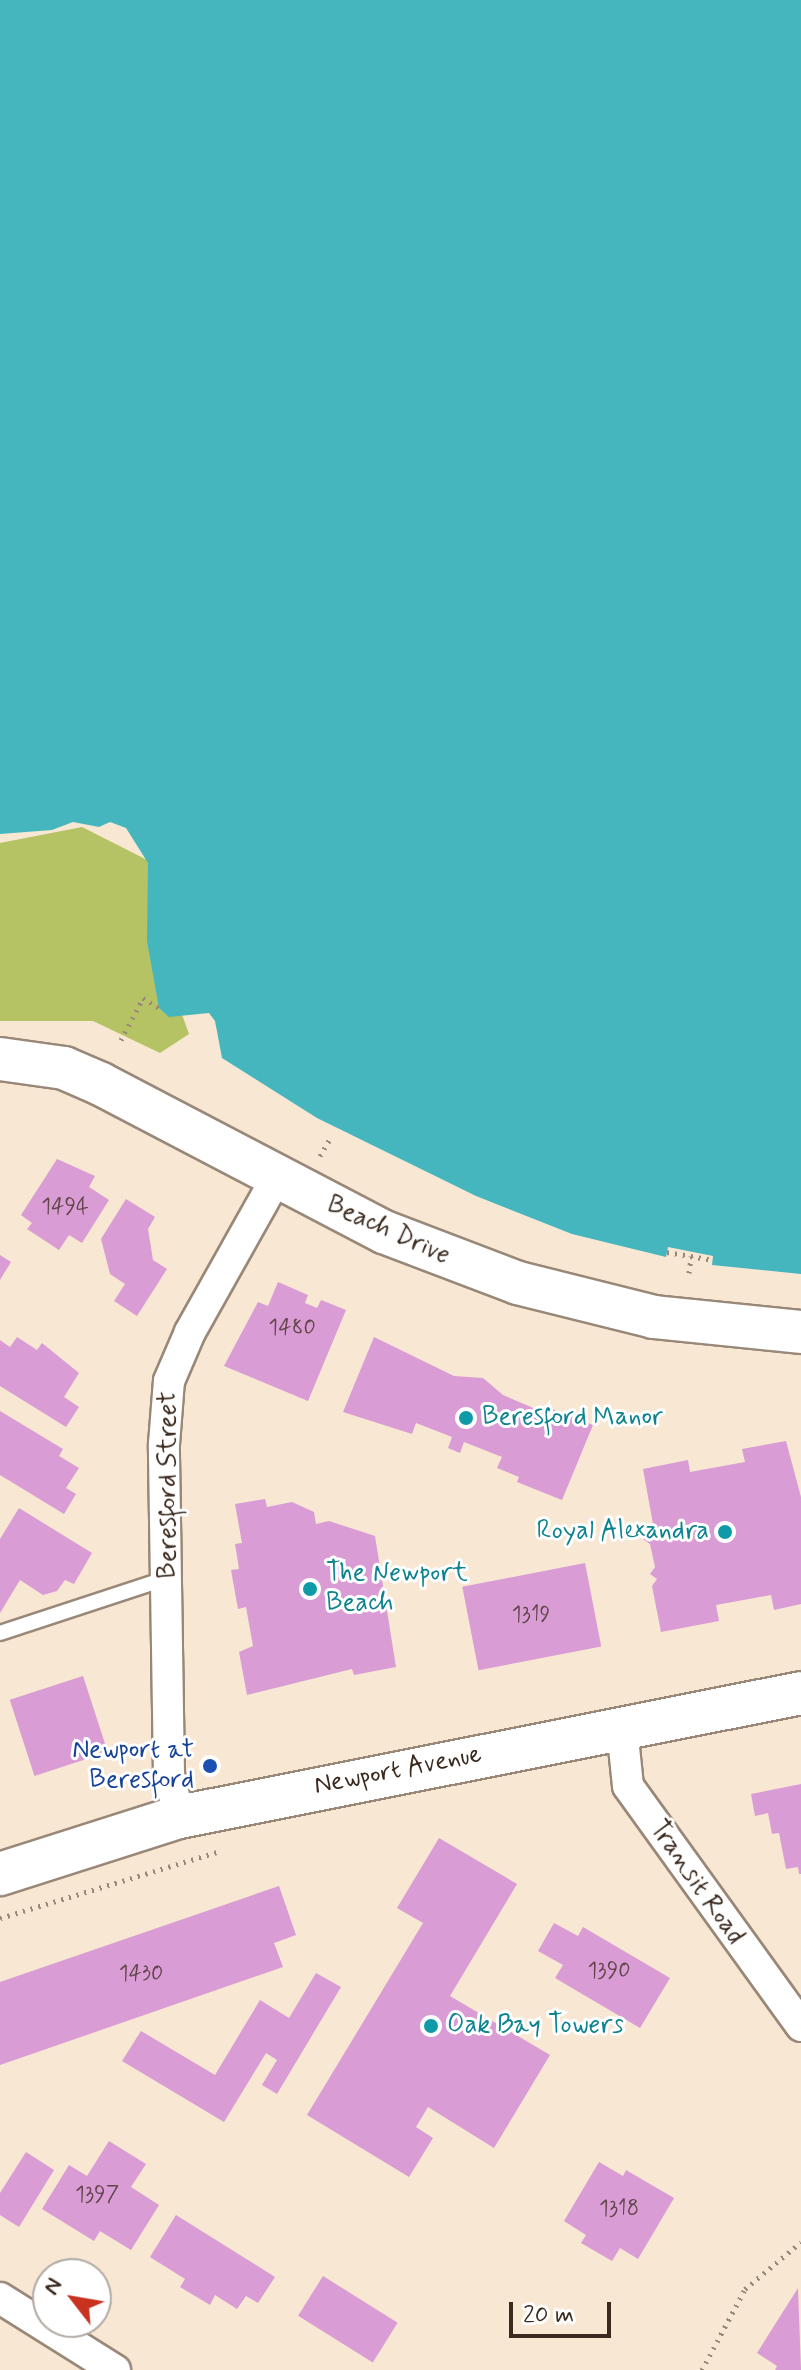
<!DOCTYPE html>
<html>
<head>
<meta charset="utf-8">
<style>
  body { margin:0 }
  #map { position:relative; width:801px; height:2370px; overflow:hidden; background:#f7e7d3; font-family:Mynerve,sans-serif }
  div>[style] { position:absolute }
  .green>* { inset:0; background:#b5c365 }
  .water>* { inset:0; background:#46b6be }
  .building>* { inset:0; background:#d99cd5; transform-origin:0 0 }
  .path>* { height:5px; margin-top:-2.5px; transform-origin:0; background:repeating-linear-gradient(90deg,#998878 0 2px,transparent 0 8px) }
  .roads { filter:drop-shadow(2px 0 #998878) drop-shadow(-2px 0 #998878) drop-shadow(0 2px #998878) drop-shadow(0 -2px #998878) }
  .lane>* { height:14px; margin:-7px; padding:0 7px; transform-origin:7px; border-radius:7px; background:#fff }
  .street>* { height:30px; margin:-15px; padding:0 15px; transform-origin:15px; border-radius:15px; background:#fff }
  .secondary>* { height:42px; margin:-21px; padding:0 21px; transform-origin:21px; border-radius:21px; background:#fff }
  .dots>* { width:22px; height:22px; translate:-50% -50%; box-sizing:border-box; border:4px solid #fff; border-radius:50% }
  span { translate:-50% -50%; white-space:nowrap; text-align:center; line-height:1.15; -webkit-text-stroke:6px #fff; paint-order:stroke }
  .number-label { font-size:22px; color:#62464c }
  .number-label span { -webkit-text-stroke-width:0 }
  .street-label { font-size:26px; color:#3b2a1e }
  .culture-label { font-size:26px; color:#0d838f }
  .left { translate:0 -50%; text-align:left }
  .right { translate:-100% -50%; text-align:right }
  .transit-label { font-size:26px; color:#164399 }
  .north { position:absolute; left:32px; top:2258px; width:80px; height:80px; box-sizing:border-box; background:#fff; border:2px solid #b1aaa5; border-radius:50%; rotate:301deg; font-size:22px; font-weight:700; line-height:32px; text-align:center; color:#3b2a1e }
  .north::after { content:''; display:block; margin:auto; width:28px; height:36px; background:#c8321e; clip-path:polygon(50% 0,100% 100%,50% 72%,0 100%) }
  .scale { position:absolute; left:509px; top:2302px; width:102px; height:36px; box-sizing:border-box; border:4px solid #3b2a1e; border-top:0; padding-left:10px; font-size:24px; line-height:28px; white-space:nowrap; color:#3b2a1e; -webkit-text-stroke:6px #fff; paint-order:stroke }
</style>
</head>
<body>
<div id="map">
  <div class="green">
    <i style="clip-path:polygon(82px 827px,163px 868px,176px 998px,189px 1034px,160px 1053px,93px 1021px,0 1021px,0 843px)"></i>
  </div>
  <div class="water">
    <i style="clip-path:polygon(0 0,801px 0,801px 1274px,712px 1265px,713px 1256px,668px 1247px,666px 1257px,572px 1234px,476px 1196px,317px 1118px,222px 1058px,215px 1021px,209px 1013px,169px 1017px,159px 1008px,147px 941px,148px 863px,126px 828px,110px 822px,99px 827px,73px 822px,52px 830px,0 834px)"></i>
  </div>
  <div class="building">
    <i style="clip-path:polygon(57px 1159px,95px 1176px,89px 1187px,109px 1200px,82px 1243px,69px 1235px,59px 1250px,27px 1229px,32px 1223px,21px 1215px)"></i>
    <i style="clip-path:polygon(126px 1199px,155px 1217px,148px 1229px,153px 1260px,167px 1269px,137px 1316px,114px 1301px,125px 1284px,110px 1274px,101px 1239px)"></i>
    <i style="clip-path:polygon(0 1255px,11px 1262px,0 1280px)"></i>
    <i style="clip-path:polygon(278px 1282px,308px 1295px,305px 1303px,317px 1308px,321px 1300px,346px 1310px,308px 1401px,224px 1366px,258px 1302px,268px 1306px)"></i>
    <i style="clip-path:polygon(17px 1337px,37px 1350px,42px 1343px,79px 1373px,64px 1397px,79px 1407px,66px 1427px,0 1386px,0 1340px,10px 1347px)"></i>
    <i style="clip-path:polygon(374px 1337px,454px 1376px,483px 1378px,503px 1395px,545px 1413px,547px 1407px,593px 1425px,562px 1500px,517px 1482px,519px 1477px,497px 1468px,502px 1457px,464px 1442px,460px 1453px,448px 1448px,452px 1437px,416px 1423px,412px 1434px,343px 1412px)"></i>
    <i style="clip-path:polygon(0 1411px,63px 1449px,59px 1456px,79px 1468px,66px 1488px,76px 1494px,64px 1514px,0 1475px)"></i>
    <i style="clip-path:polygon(786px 1441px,801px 1497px,801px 1604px,774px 1610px,771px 1595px,716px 1605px,719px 1621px,661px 1632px,652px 1586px,657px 1579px,650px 1574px,655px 1567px,650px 1544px,643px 1539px,653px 1524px,643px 1469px,688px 1460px,690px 1472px,745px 1462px,742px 1449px)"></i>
    <i style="clip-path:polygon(265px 1499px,267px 1507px,292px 1502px,314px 1512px,316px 1524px,329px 1521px,375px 1536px,396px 1667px,354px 1675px,352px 1669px,247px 1695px,239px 1652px,253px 1646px,246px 1607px,238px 1609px,231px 1570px,239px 1569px,235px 1544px,242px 1543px,235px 1504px)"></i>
    <i style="clip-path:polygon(19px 1508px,92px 1553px,74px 1584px,65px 1580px,57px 1591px,43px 1595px,20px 1580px,0 1613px,0 1539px)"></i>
    <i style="left:585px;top:1563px;width:85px;height:125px;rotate:79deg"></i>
    <i style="left:83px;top:1676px;width:80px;height:77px;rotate:72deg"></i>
    <i style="clip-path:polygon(801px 1784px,801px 1874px,799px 1874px,798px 1867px,786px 1869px,779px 1833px,772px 1834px,768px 1813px,755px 1816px,751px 1794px)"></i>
    <i style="clip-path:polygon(439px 1838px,517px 1884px,450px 1996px,550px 2055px,494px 2148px,428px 2107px,416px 2127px,433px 2138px,409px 2177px,307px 2115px,423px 1923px,397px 1908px)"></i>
    <i style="clip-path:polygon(279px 1886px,296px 1935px,274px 1943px,283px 1967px,0 2065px,0 1982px)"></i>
    <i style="clip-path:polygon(554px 1923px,578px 1936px,583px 1927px,670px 1978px,640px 2028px,555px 1978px,563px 1965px,538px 1951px)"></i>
    <i style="clip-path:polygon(316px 1973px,341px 1987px,277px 2094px,262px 2085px,277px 2060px,266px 2053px,224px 2122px,122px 2061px,141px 2031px,215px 2075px,260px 2000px,289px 2018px)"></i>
    <i style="clip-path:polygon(109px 2141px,146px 2164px,131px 2187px,159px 2205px,131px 2250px,100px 2231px,94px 2241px,42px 2209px,69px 2165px,87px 2176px)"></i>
    <i style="clip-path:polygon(26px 2152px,54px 2170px,19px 2227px,0 2215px,0 2193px)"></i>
    <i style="clip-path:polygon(599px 2162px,623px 2176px,626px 2170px,674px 2198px,638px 2259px,620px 2248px,612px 2261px,581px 2243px,586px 2235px,564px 2221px)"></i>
    <i style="clip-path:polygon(176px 2215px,275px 2277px,258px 2303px,246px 2296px,237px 2309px,215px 2295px,210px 2305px,180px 2287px,185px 2279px,150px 2257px)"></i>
    <i style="left:323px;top:2276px;width:88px;height:47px;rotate:32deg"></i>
    <i style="clip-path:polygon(798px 2288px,801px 2370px,775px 2370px,777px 2366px,757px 2353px)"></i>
  </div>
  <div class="path">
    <i style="left:121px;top:1040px;width:47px;rotate:-62.4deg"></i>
    <i style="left:143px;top:998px;width:19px;rotate:32deg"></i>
    <i style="left:320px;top:1156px;width:22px;rotate:-60deg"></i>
    <i style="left:667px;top:1252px;width:47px;rotate:9.9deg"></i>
    <i style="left:689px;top:1273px;width:17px;rotate:-83deg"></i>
    <i style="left:0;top:1918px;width:230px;rotate:-16.9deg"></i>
    <i style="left:702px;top:2370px;width:92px;rotate:-62deg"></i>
    <i style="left:745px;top:2289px;width:73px;rotate:-40deg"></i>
  </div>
  <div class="roads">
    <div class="lane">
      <i style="left:0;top:1633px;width:176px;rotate:-18.2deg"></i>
    </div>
    <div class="street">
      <i style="left:622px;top:1728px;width:58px;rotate:84.1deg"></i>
      <i style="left:628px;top:1786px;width:296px;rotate:54.2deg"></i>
      <i style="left:179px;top:1817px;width:44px;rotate:-103.1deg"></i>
      <i style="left:169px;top:1774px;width:330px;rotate:-90.9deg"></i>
      <i style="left:164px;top:1444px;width:63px;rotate:-85.5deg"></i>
      <i style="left:169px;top:1381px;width:53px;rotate:-66.8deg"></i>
      <i style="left:190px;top:1332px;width:176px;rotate:-60.7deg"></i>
      <i style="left:0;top:2298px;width:136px;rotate:32.1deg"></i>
    </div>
    <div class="secondary">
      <i style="left:0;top:1059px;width:65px;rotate:8deg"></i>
      <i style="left:64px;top:1068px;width:40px;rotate:23.4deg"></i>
      <i style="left:101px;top:1084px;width:319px;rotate:27.6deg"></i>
      <i style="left:384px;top:1232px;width:143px;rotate:20.8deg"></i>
      <i style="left:518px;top:1283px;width:140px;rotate:14deg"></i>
      <i style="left:654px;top:1317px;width:148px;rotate:5.8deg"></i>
      <i style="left:0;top:1874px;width:188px;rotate:-17.7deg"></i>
      <i style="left:179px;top:1817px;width:634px;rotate:-11.27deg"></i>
    </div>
  </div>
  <div class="dots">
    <i style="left:466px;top:1418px;background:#0f9aa8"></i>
    <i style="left:725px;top:1532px;background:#0f9aa8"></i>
    <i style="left:310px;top:1589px;background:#0f9aa8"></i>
    <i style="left:210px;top:1766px;background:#1a4fb4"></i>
    <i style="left:431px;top:2026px;background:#0f9aa8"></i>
  </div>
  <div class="number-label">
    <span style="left:65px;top:1208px">1494</span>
    <span style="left:292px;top:1329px">1480</span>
    <span style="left:531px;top:1616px">1319</span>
    <span style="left:609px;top:1972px">1390</span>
    <span style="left:141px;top:1975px">1430</span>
    <span style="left:97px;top:2196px">1397</span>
    <span style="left:619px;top:2210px">1318</span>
  </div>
  <div class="street-label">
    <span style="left:388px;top:1231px;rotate:24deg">Beach Drive</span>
    <span style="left:169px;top:1485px;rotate:-90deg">Beresford Street</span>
    <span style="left:398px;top:1771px;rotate:-11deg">Newport Avenue</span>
    <span style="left:696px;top:1883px;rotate:55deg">Transit Road</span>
  </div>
  <div class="culture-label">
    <span class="left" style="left:482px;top:1418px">Beresford Manor</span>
    <span class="right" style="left:709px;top:1532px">Royal Alexandra</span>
    <span class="left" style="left:326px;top:1589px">The Newport<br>Beach</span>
    <span class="left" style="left:447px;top:2026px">Oak Bay Towers</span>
  </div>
  <div class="transit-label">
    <span class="right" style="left:194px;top:1766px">Newport at<br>Beresford</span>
  </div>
  <div class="north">N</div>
  <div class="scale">20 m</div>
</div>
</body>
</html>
